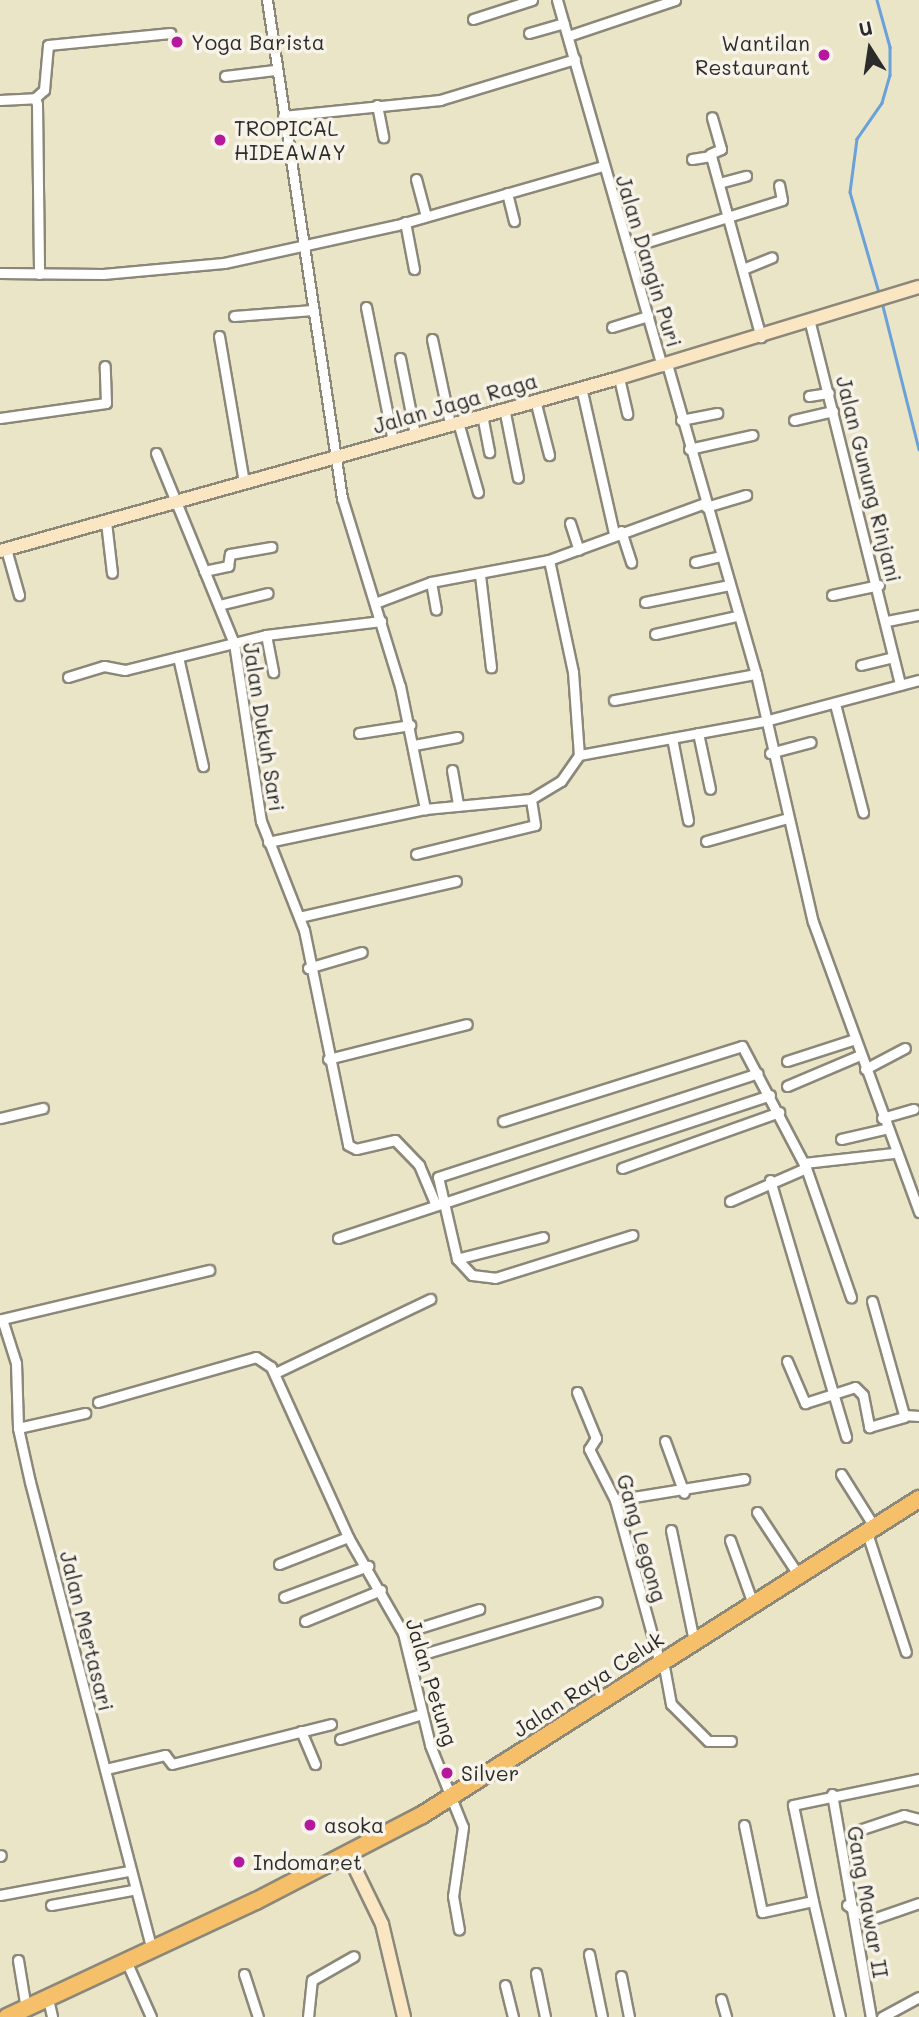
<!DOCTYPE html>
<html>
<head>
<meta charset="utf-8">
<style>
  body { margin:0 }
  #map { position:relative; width:919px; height:2017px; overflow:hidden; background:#ebe5c8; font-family:Mali,sans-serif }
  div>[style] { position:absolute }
  .stream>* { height:2.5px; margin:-1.25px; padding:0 1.25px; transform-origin:1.25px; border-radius:1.25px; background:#69a1d8 }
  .roads { filter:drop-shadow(2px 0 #8b887a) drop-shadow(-2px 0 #8b887a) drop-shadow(0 2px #8b887a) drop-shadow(0 -2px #8b887a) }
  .street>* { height:9px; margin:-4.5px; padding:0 4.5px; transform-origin:4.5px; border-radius:4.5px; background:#fff }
  .secondary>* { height:12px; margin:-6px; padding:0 6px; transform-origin:6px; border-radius:6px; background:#fbe6c4 }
  .highway>* { height:16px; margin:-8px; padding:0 8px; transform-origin:8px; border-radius:8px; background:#f6c06b }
  .dots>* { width:19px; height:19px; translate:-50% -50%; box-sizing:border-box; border:4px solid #f7f3e8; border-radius:50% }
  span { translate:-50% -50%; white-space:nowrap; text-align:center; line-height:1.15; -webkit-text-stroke:7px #f7f3e8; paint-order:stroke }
  .poi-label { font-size:21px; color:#2b2b2b }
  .left { translate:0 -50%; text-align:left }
  .right { translate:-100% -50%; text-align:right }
  .street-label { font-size:21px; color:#2b2b2b }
  .north { position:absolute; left:835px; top:14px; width:70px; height:70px; -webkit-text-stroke:5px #f7f3e8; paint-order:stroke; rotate:348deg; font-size:19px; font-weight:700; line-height:28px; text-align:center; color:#2b2b2b }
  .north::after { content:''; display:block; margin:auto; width:24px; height:32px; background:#2b2b2b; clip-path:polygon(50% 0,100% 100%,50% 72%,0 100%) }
</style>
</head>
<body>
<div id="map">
  <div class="stream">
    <i style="left:877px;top:0;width:49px;rotate:74.5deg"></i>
    <i style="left:890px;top:47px;width:28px;rotate:90deg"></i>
    <i style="left:890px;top:75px;width:29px;rotate:106deg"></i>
    <i style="left:882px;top:103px;width:44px;rotate:124.8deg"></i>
    <i style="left:857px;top:139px;width:53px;rotate:97.5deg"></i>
    <i style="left:850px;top:192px;width:108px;rotate:73.9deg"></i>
    <i style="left:882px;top:302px;width:152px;rotate:75.9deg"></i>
  </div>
  <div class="roads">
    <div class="street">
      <i style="left:267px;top:0;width:504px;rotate:81.44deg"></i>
      <i style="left:342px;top:498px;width:197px;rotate:72.9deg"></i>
      <i style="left:400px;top:686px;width:126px;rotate:78.5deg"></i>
      <i style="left:557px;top:0;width:381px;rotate:74deg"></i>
      <i style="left:473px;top:19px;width:62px;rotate:-17.9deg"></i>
      <i style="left:529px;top:33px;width:36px;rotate:-16deg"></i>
      <i style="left:568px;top:36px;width:113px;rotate:-18.6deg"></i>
      <i style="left:225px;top:76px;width:50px;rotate:-6.8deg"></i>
      <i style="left:35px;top:98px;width:12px;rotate:-42deg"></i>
      <i style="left:44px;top:90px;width:45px;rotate:-84.9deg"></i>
      <i style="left:48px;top:45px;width:123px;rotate:-5.6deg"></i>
      <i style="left:0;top:100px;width:35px;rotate:-3deg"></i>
      <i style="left:35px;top:98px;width:6px;rotate:72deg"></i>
      <i style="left:37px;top:104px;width:170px;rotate:89.3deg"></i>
      <i style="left:377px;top:105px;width:33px;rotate:79deg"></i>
      <i style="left:283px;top:116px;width:158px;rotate:-5.8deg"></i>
      <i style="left:440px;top:100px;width:141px;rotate:-16.9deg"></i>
      <i style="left:710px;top:154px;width:12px;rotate:-24deg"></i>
      <i style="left:721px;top:149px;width:33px;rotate:-106deg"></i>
      <i style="left:692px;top:159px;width:19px;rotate:-9deg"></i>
      <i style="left:711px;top:156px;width:188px;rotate:74.6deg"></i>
      <i style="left:416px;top:179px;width:38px;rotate:75deg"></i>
      <i style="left:719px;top:183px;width:28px;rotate:-15deg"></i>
      <i style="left:507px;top:193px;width:29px;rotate:76deg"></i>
      <i style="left:405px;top:222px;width:48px;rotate:79.2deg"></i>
      <i style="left:628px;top:248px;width:161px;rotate:-17.3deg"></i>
      <i style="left:782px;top:200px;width:15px;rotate:-101deg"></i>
      <i style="left:743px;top:269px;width:31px;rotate:-22deg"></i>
      <i style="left:0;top:273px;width:103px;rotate:0.6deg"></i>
      <i style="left:103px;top:274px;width:121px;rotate:-5.2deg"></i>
      <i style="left:224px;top:263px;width:177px;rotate:-12.4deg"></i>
      <i style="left:397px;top:225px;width:214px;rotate:-16deg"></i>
      <i style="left:366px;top:307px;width:137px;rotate:78.6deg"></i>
      <i style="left:234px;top:316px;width:79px;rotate:-4.3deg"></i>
      <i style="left:810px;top:323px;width:373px;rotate:76deg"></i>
      <i style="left:612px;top:327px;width:38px;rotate:-17deg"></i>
      <i style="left:219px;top:336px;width:148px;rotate:80.3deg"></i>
      <i style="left:432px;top:339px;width:87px;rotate:78deg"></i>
      <i style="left:400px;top:358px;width:77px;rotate:78.8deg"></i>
      <i style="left:667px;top:364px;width:323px;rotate:74deg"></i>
      <i style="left:756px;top:674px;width:254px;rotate:77.1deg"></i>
      <i style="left:813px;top:922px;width:309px;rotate:69.9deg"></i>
      <i style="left:619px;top:378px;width:37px;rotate:77deg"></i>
      <i style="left:581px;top:387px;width:150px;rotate:77.3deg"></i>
      <i style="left:809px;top:396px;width:20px;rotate:-9deg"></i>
      <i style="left:535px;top:400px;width:57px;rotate:75.7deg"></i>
      <i style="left:504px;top:408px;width:71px;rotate:78.7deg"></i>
      <i style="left:482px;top:415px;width:38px;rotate:79deg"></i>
      <i style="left:0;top:418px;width:107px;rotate:-8.1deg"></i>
      <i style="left:106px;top:403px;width:37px;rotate:-92deg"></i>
      <i style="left:681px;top:420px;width:37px;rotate:-11deg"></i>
      <i style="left:794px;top:420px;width:40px;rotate:-13deg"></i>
      <i style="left:458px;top:422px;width:73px;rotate:74.1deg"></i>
      <i style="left:689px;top:449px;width:65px;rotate:-12.5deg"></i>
      <i style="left:156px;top:453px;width:205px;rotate:67.7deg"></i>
      <i style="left:234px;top:643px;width:180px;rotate:81.4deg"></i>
      <i style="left:261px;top:821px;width:117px;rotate:68.5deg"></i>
      <i style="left:304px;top:930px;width:219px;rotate:78.4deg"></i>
      <i style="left:348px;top:1145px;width:9px;rotate:27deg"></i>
      <i style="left:356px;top:1149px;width:40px;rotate:-13deg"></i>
      <i style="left:395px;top:1140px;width:35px;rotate:46deg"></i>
      <i style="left:419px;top:1165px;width:41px;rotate:67.2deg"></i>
      <i style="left:706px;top:507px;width:42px;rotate:-16.7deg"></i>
      <i style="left:106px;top:522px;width:51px;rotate:83.3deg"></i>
      <i style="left:570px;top:523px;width:28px;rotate:72deg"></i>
      <i style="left:621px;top:531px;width:33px;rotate:72deg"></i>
      <i style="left:6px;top:549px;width:48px;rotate:74.2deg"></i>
      <i style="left:549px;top:560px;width:115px;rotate:77.9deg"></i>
      <i style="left:573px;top:672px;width:83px;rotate:85.9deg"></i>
      <i style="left:695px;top:562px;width:27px;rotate:-13deg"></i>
      <i style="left:204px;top:571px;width:25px;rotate:-12deg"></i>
      <i style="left:228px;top:566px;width:12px;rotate:-81deg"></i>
      <i style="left:230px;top:554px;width:42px;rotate:-9.7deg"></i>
      <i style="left:480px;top:575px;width:93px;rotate:83.2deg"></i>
      <i style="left:431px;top:582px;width:28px;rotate:80deg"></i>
      <i style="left:832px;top:595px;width:48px;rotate:-12deg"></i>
      <i style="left:645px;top:602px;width:86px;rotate:-11.4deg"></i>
      <i style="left:375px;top:603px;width:60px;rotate:-20.6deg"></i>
      <i style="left:431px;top:582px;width:120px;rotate:-10.6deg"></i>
      <i style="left:549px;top:560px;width:166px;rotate:-20.1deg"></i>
      <i style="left:219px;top:605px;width:50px;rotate:-13.8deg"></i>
      <i style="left:887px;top:621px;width:33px;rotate:-11deg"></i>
      <i style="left:655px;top:634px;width:84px;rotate:-12.4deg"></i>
      <i style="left:266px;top:635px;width:38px;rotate:79deg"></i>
      <i style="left:178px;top:657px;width:112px;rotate:77.1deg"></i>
      <i style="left:861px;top:665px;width:33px;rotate:-14deg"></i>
      <i style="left:68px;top:677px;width:38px;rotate:-17deg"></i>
      <i style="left:104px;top:666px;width:21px;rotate:11deg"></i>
      <i style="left:125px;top:670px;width:145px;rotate:-13.9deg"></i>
      <i style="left:266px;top:635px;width:116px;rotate:-6.9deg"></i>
      <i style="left:614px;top:700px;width:144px;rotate:-10.4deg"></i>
      <i style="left:835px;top:704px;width:112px;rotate:75.5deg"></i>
      <i style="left:359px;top:733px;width:52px;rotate:-8.9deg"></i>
      <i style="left:698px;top:733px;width:57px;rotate:77.9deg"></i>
      <i style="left:672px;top:738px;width:84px;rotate:79deg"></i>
      <i style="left:414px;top:745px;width:44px;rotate:-10.5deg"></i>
      <i style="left:770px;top:753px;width:42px;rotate:-15deg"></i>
      <i style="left:452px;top:770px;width:36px;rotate:80deg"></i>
      <i style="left:706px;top:841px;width:85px;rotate:-15.7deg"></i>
      <i style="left:268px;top:842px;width:160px;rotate:-11.9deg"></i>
      <i style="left:425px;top:809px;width:106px;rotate:-5.4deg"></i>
      <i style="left:531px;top:799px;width:35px;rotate:-31deg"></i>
      <i style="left:561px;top:781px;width:32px;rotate:-55deg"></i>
      <i style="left:579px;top:755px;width:189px;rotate:-10.4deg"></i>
      <i style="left:765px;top:721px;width:159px;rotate:-14.9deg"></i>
      <i style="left:416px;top:854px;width:122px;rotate:-13.7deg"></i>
      <i style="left:535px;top:825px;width:26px;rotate:-99deg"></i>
      <i style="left:299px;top:917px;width:161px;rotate:-12.9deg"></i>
      <i style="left:308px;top:968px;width:56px;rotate:-16.5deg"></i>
      <i style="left:328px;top:1059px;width:143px;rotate:-14.1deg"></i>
      <i style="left:787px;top:1061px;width:68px;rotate:-17.9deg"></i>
      <i style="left:865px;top:1069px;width:45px;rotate:-27.7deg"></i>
      <i style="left:787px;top:1086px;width:79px;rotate:-23deg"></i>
      <i style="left:0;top:1118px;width:44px;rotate:-13.1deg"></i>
      <i style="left:882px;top:1118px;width:33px;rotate:-16deg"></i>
      <i style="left:503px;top:1121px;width:250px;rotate:-17.4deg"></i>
      <i style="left:742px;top:1046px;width:138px;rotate:62.3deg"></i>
      <i style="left:806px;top:1168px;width:83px;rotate:156.5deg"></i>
      <i style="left:841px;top:1139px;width:44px;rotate:-13.1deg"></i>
      <i style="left:804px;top:1163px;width:90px;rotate:-6.4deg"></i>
      <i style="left:622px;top:1168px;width:167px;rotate:-19.6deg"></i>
      <i style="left:806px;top:1168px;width:137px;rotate:70.8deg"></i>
      <i style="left:770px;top:1180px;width:268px;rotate:73.5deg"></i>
      <i style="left:543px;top:1237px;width:89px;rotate:165.7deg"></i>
      <i style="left:457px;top:1259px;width:84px;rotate:-103deg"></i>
      <i style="left:438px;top:1177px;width:336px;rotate:-18deg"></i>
      <i style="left:338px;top:1238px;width:455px;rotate:-18.3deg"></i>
      <i style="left:457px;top:1259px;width:22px;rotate:47deg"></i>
      <i style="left:472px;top:1275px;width:23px;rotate:7deg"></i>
      <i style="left:495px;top:1278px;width:144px;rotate:-17.4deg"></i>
      <i style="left:872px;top:1301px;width:118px;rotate:74.3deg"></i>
      <i style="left:904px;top:1415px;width:15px;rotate:4deg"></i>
      <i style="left:2px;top:1319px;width:46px;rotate:72.3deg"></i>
      <i style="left:16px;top:1363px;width:65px;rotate:88.2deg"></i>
      <i style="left:18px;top:1428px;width:55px;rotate:77.5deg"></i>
      <i style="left:30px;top:1482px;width:485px;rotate:75.4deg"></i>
      <i style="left:2px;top:1319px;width:213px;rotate:-13.3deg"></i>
      <i style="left:787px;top:1361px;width:46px;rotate:66.8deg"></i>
      <i style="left:805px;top:1403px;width:52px;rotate:-17.7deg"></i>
      <i style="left:855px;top:1387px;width:11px;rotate:45deg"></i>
      <i style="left:863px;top:1395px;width:33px;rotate:79deg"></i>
      <i style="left:869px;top:1427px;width:37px;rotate:-16deg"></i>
      <i style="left:275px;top:1373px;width:172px;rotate:-25.5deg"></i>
      <i style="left:577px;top:1392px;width:50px;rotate:67.6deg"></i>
      <i style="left:596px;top:1438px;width:13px;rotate:122deg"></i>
      <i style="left:589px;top:1449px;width:57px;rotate:63deg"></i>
      <i style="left:615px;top:1500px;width:169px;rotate:74.6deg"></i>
      <i style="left:98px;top:1402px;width:164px;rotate:-15.9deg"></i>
      <i style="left:256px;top:1357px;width:18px;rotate:34deg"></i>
      <i style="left:271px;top:1367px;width:187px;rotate:65.6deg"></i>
      <i style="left:348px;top:1537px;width:111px;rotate:60.2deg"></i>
      <i style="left:403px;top:1633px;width:115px;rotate:76.4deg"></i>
      <i style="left:430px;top:1745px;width:88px;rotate:68.1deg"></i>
      <i style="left:463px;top:1827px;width:70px;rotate:98.2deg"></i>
      <i style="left:453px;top:1896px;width:34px;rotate:80deg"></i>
      <i style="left:18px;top:1428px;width:69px;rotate:-12.6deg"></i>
      <i style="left:665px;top:1441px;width:55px;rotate:69.9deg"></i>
      <i style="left:841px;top:1474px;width:64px;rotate:57.8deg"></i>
      <i style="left:615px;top:1500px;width:131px;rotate:-9.2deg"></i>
      <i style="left:757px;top:1512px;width:77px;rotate:56.7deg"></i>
      <i style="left:671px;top:1530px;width:113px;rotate:78.3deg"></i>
      <i style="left:867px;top:1533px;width:125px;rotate:71.9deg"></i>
      <i style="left:730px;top:1540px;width:68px;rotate:70.2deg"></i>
      <i style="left:279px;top:1564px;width:74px;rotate:-21.4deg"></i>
      <i style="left:284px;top:1597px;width:90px;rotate:-20.3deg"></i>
      <i style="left:305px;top:1621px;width:82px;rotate:-22.2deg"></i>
      <i style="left:403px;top:1633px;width:80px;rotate:-17.5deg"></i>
      <i style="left:410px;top:1658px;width:195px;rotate:-16.7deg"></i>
      <i style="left:663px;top:1661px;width:44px;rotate:79.5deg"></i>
      <i style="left:671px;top:1704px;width:52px;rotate:45deg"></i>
      <i style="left:708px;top:1741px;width:23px"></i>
      <i style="left:301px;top:1731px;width:36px;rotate:67deg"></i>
      <i style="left:340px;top:1739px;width:86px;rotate:-17deg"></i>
      <i style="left:106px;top:1769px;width:61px;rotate:-13.3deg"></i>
      <i style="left:165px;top:1755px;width:11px;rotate:52deg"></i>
      <i style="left:172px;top:1764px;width:164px;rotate:-14.1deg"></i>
      <i style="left:832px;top:1794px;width:226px;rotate:80.1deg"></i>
      <i style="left:744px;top:1825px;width:89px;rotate:78.3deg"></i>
      <i style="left:762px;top:1912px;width:52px;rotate:-12.2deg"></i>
      <i style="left:813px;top:1901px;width:119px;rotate:76.9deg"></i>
      <i style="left:862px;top:1829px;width:44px;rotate:-18.4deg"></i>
      <i style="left:904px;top:1815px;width:16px;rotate:15deg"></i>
      <i style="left:0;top:1856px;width:1px;rotate:-45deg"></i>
      <i style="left:0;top:1895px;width:130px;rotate:-10.6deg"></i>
      <i style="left:813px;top:1901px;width:98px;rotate:-101.8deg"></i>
      <i style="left:793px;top:1805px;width:129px;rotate:-11.7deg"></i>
      <i style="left:51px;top:1905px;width:82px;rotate:-10.5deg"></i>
      <i style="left:847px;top:1905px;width:27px;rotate:33deg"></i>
      <i style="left:870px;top:1920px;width:52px;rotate:-19.1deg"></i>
      <i style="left:589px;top:1954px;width:64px;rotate:78.3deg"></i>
      <i style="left:18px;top:1960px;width:50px;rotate:80.7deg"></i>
      <i style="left:127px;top:1963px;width:59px;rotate:66deg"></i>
      <i style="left:536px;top:1973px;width:45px;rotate:78.4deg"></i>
      <i style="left:244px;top:1974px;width:45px;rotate:72deg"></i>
      <i style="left:621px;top:1976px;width:42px;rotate:79deg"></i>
      <i style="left:505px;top:1985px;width:33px;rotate:76deg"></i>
      <i style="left:48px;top:1999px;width:18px;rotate:77deg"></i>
      <i style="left:721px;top:1999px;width:19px;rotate:74deg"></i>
      <i style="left:308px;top:2017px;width:37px;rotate:-84deg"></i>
      <i style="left:312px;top:1980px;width:48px;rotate:-29.7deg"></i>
      <i style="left:882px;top:2017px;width:42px;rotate:-28.4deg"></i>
    </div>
    <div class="secondary">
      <i style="left:0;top:551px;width:643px;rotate:-15.61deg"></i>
      <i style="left:619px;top:378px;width:313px;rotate:-16.9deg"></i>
      <i style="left:348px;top:1854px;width:78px;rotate:64.1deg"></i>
      <i style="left:382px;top:1924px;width:96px;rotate:76.7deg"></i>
    </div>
    <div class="highway">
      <i style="left:7px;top:2017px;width:275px;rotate:-25deg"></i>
      <i style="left:256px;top:1901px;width:187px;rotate:-27.4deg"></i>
      <i style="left:422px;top:1815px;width:589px;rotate:-32.45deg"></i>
    </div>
  </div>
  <div class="dots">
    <i style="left:177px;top:42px;background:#b5179e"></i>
    <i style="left:824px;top:55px;background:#b5179e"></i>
    <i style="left:220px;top:140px;background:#b5179e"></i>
    <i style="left:447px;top:1773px;background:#b5179e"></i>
    <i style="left:310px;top:1825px;background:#b5179e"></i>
    <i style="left:239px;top:1862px;background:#b5179e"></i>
  </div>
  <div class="poi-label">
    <span class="left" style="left:191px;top:42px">Yoga Barista</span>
    <span class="right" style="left:810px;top:55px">Wantilan<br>Restaurant</span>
    <span class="left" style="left:234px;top:140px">TROPICAL<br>HIDEAWAY</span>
    <span class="left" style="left:461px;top:1773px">Silver</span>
    <span class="left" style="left:324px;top:1825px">asoka</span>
    <span class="left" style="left:253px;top:1862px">Indomaret</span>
  </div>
  <div class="street-label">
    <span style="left:649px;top:261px;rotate:73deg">Jalan Dangin Puri</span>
    <span style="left:455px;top:403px;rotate:-16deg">Jalan Jaga Raga</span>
    <span style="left:869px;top:479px;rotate:76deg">Jalan Gunung Rinjani</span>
    <span style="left:264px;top:727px;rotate:81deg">Jalan Dukuh Sari</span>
    <span style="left:642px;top:1538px;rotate:74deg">Gang Legong</span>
    <span style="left:87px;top:1631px;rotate:76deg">Jalan Mertasari</span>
    <span style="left:432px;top:1682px;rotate:73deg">Jalan Petung</span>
    <span style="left:588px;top:1684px;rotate:-33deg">Jalan Raya Celuk</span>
    <span style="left:868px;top:1902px;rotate:80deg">Gang Mawar II</span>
  </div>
  <div class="north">U</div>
</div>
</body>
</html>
